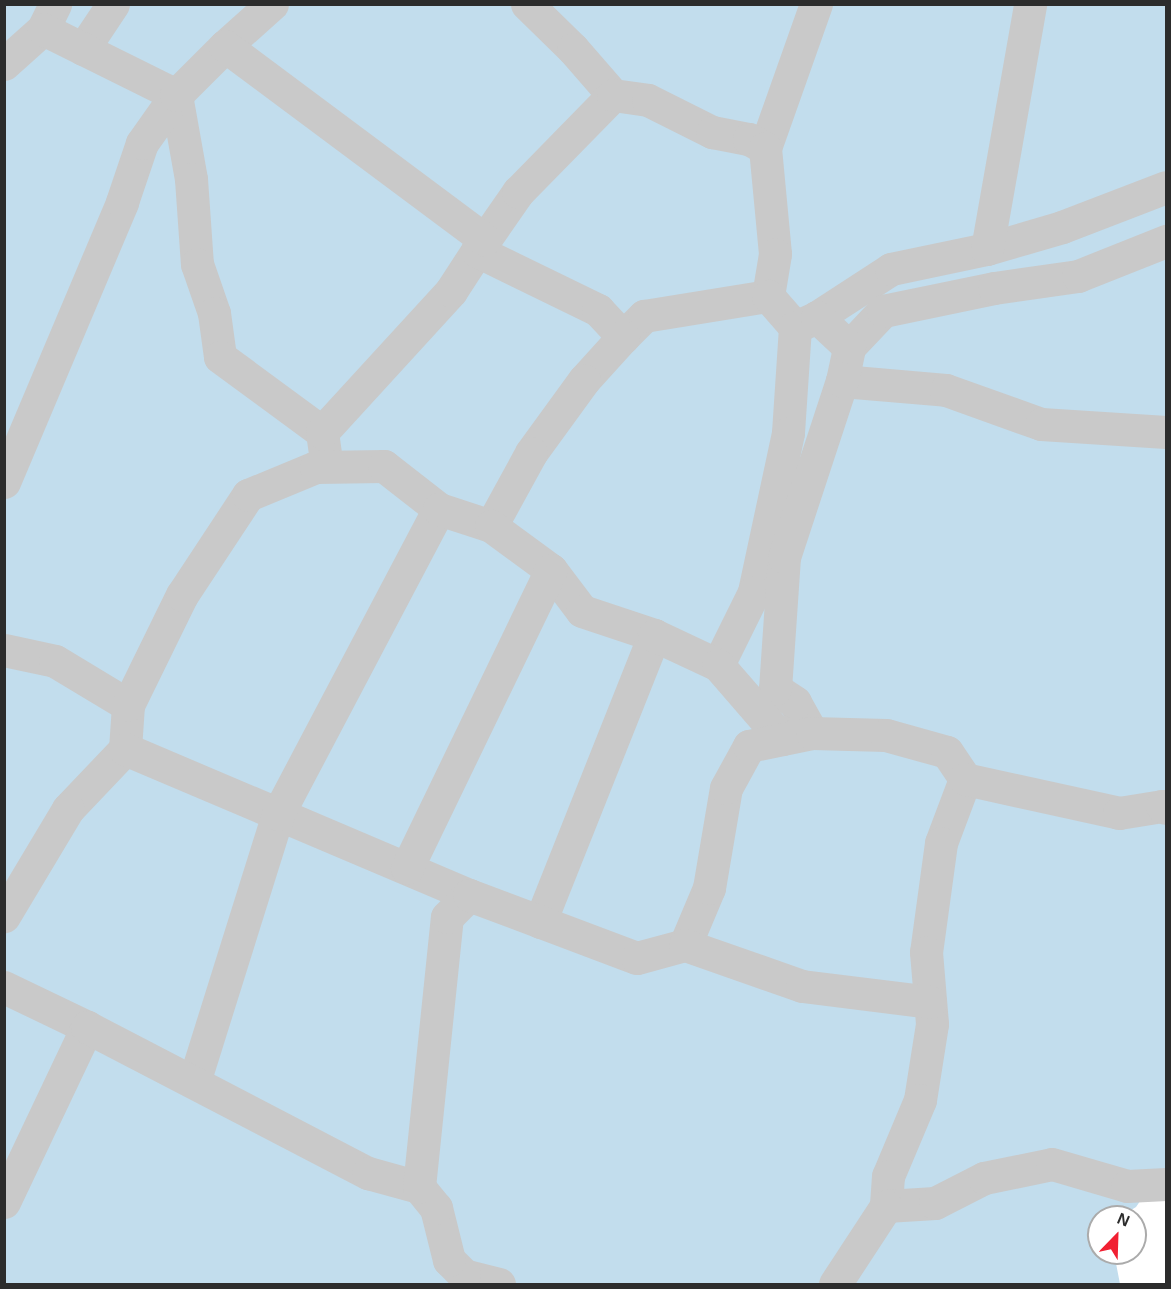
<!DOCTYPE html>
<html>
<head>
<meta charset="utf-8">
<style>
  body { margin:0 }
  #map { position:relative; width:1171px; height:1289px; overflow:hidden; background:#fff; font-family:Arial,sans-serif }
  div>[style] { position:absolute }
  .water>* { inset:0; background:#c2dded }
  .minor>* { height:33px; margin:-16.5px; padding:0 16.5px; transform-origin:16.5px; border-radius:16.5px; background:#c9c9c9 }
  span { translate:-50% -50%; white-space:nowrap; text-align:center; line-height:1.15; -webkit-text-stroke:6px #fff; paint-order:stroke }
  .frame { position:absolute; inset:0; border:6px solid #2c2c2c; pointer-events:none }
  .north { position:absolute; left:1087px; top:1205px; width:60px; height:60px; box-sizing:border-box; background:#fff; border:2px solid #ababab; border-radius:50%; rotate:23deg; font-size:16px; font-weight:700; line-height:24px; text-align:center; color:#2c2c2c }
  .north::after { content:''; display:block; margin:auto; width:21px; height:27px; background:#f12032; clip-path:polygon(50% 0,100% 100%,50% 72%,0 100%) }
</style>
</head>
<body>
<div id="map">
  <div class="water">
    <i style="clip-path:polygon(5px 5px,1166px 5px,1166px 1181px,1154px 1181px,1136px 1207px,1120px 1217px,1099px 1217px,1099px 1253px,1114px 1253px,1120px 1284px,5px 1284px)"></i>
  </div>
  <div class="minor">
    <i style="left:527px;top:4px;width:64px;rotate:44.4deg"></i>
    <i style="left:573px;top:49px;width:61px;rotate:49deg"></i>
    <i style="left:43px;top:29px;width:28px;rotate:-64deg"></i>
    <i style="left:225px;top:46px;width:63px;rotate:-41.8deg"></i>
    <i style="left:83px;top:49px;width:54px;rotate:-56.3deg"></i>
    <i style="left:4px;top:64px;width:52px;rotate:-41.9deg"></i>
    <i style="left:43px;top:29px;width:148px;rotate:26.4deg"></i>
    <i style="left:176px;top:95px;width:85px;rotate:79.9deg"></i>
    <i style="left:191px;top:179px;width:85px;rotate:86deg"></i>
    <i style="left:197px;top:264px;width:52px;rotate:70.9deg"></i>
    <i style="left:214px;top:313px;width:44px;rotate:82.2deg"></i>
    <i style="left:220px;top:357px;width:127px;rotate:36.3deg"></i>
    <i style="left:322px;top:432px;width:21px;rotate:82deg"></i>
    <i style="left:765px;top:148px;width:153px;rotate:-70.5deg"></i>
    <i style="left:987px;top:249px;width:78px;rotate:-16.3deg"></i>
    <i style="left:1062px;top:227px;width:111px;rotate:-21deg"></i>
    <i style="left:477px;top:251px;width:72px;rotate:-55.2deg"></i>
    <i style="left:518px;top:192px;width:136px;rotate:-45.6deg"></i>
    <i style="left:613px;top:95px;width:35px;rotate:8deg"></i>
    <i style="left:648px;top:100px;width:72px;rotate:26.6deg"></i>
    <i style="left:712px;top:132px;width:38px;rotate:11deg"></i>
    <i style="left:749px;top:139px;width:18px;rotate:29deg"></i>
    <i style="left:765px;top:148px;width:106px;rotate:84.6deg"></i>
    <i style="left:775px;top:254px;width:43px;rotate:99.5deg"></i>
    <i style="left:795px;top:327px;width:24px;rotate:-24deg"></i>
    <i style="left:817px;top:317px;width:88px;rotate:-33deg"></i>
    <i style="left:891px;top:269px;width:98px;rotate:-11.8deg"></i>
    <i style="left:987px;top:249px;width:249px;rotate:-80deg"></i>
    <i style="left:623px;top:337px;width:30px;rotate:-45deg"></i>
    <i style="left:644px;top:316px;width:126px;rotate:-9.2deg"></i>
    <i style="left:768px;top:296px;width:41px;rotate:48.9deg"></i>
    <i style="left:795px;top:327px;width:106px;rotate:93.8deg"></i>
    <i style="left:788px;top:433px;width:163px;rotate:102.1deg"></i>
    <i style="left:754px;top:592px;width:81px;rotate:116.3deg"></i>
    <i style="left:849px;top:347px;width:50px;rotate:-46.6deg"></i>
    <i style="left:883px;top:311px;width:113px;rotate:-11.7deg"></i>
    <i style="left:994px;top:288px;width:85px;rotate:-8.1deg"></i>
    <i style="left:1078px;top:276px;width:95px;rotate:-21.7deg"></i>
    <i style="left:842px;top:381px;width:104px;rotate:4.9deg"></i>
    <i style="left:946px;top:390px;width:101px;rotate:19.7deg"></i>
    <i style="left:1041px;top:424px;width:125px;rotate:3.7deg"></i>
    <i style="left:322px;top:432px;width:191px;rotate:-47.5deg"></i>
    <i style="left:451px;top:291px;width:48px;rotate:-57deg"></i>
    <i style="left:477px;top:251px;width:135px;rotate:26deg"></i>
    <i style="left:598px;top:310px;width:37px;rotate:47deg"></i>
    <i style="left:623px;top:337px;width:58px;rotate:132.2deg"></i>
    <i style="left:584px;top:380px;width:90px;rotate:126deg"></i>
    <i style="left:531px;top:453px;width:83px;rotate:118.7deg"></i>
    <i style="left:4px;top:482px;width:304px;rotate:-67.1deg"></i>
    <i style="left:122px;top:202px;width:62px;rotate:-71.3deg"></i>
    <i style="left:142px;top:143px;width:59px;rotate:-54.7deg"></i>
    <i style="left:176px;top:95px;width:69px;rotate:-45deg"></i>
    <i style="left:225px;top:46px;width:324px;rotate:36.7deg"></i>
    <i style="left:551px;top:570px;width:51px;rotate:52.9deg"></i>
    <i style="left:582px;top:611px;width:76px;rotate:18.4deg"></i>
    <i style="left:4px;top:650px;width:52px;rotate:12.2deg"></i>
    <i style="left:55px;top:661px;width:85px;rotate:31.1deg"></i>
    <i style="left:128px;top:705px;width:44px;rotate:93.9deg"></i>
    <i style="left:125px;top:749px;width:83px;rotate:133.5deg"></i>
    <i style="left:68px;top:809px;width:125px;rotate:120.9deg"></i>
    <i style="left:128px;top:705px;width:123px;rotate:-63.9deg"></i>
    <i style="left:182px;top:595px;width:120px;rotate:-56.6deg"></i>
    <i style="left:248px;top:495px;width:74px;rotate:-22.4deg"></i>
    <i style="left:316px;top:467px;width:68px;rotate:-0.8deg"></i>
    <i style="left:384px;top:466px;width:70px;rotate:38deg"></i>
    <i style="left:812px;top:733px;width:35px;rotate:-119deg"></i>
    <i style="left:795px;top:702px;width:24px;rotate:-147deg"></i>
    <i style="left:775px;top:689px;width:132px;rotate:-86.1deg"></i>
    <i style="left:784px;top:557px;width:185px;rotate:-71.8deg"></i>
    <i style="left:842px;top:381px;width:35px;rotate:-78deg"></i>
    <i style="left:849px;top:347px;width:44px;rotate:-136.8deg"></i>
    <i style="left:125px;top:749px;width:374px;rotate:23deg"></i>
    <i style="left:965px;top:779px;width:68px;rotate:110.6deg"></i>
    <i style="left:941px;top:843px;width:110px;rotate:97.8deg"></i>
    <i style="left:926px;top:952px;width:72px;rotate:85.2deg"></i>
    <i style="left:932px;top:1024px;width:77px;rotate:99deg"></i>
    <i style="left:920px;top:1100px;width:82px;rotate:112.8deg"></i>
    <i style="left:888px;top:1176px;width:30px;rotate:94deg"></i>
    <i style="left:886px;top:1206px;width:49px;rotate:-3.5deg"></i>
    <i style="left:935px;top:1203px;width:55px;rotate:-27deg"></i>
    <i style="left:984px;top:1178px;width:69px;rotate:-11.6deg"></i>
    <i style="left:1052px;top:1164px;width:78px;rotate:16.3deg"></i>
    <i style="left:1127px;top:1186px;width:39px;rotate:-3deg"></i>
    <i style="left:540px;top:922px;width:309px;rotate:-68.3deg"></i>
    <i style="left:654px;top:635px;width:71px;rotate:25.1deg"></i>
    <i style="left:718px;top:665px;width:98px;rotate:49.1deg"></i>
    <i style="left:685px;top:945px;width:62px;rotate:-67.2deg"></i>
    <i style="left:709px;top:888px;width:101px;rotate:-80.4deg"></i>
    <i style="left:726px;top:788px;width:48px;rotate:-61.3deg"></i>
    <i style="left:749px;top:746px;width:64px;rotate:-11.7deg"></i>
    <i style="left:812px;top:733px;width:74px;rotate:1.5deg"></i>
    <i style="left:886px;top:735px;width:63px;rotate:15.6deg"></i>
    <i style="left:947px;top:752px;width:32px;rotate:56deg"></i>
    <i style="left:965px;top:779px;width:158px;rotate:12.4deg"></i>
    <i style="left:1119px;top:813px;width:44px;rotate:-9.2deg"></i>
    <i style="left:1162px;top:806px;width:4px;rotate:27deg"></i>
    <i style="left:4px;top:987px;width:92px;rotate:25.7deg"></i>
    <i style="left:194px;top:1082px;width:281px;rotate:-72.6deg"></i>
    <i style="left:278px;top:814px;width:345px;rotate:-62.2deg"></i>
    <i style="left:439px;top:509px;width:55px;rotate:18.1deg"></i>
    <i style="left:491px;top:526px;width:74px;rotate:36.3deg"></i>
    <i style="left:551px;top:570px;width:331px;rotate:115.8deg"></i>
    <i style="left:4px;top:1202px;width:194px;rotate:-64.6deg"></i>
    <i style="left:87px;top:1027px;width:317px;rotate:27.5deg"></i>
    <i style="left:368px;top:1173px;width:53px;rotate:15.4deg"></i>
    <i style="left:499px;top:1284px;width:36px;rotate:-166deg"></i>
    <i style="left:464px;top:1275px;width:21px;rotate:-135deg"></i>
    <i style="left:449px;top:1260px;width:54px;rotate:-104deg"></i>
    <i style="left:436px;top:1208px;width:27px;rotate:-129deg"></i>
    <i style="left:419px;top:1187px;width:271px;rotate:-84.1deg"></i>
    <i style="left:447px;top:917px;width:31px;rotate:-45deg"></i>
    <i style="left:469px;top:895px;width:179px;rotate:20.6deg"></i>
    <i style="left:637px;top:958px;width:50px;rotate:-15.2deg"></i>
    <i style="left:685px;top:945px;width:124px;rotate:19.3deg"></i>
    <i style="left:802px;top:986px;width:129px;rotate:7.1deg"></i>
    <i style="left:835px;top:1284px;width:93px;rotate:-56.8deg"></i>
  </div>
  <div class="frame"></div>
  <div class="north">N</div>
</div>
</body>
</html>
